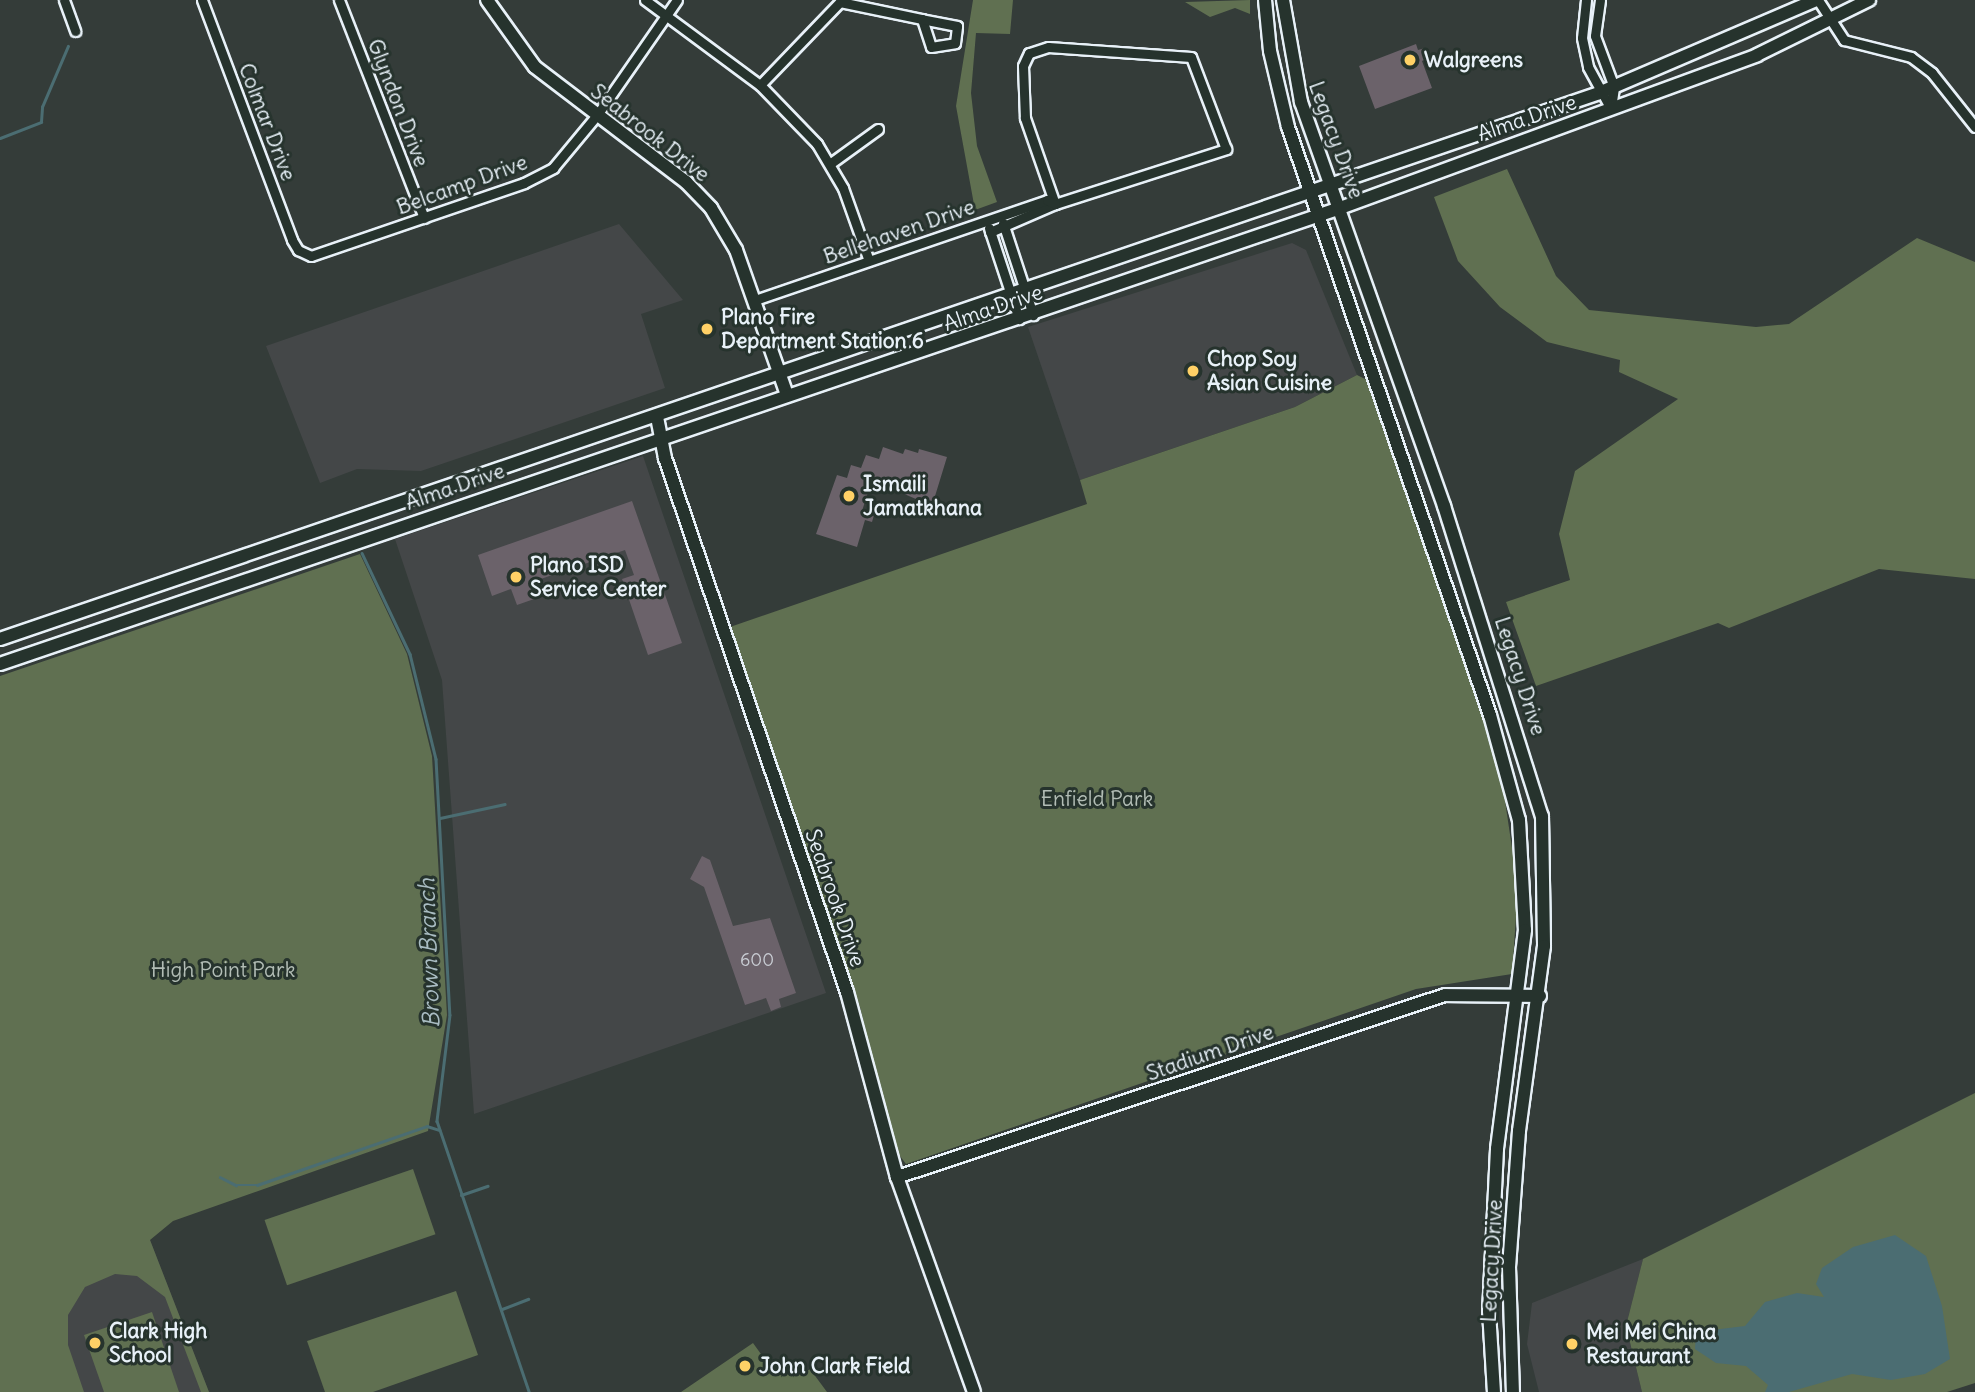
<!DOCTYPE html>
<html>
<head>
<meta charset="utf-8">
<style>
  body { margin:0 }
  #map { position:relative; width:1975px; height:1392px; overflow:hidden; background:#343c39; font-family:Delius,sans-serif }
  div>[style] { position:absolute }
  .built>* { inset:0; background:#444748 }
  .green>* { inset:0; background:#607051; transform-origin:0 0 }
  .water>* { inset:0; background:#4b6d72 }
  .stream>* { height:2.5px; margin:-1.25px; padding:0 1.25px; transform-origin:1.25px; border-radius:1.25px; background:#4b6d72 }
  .building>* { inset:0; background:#6b626a }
  .roads { filter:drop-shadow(2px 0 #e8f1f8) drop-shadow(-2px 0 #e8f1f8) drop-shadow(0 2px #e8f1f8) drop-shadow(0 -2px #e8f1f8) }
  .street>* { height:9px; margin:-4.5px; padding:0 4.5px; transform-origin:4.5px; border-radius:4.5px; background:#26332d }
  .secondary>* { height:12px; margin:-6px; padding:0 6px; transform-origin:6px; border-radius:6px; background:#26332d }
  .dots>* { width:19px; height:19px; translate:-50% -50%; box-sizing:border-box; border:4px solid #26332d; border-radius:50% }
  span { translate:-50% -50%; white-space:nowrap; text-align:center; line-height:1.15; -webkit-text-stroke:6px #26332d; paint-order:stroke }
  .number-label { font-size:18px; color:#c9cdd4 }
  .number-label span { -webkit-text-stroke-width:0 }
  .poi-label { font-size:21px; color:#e8f1f8; font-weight:700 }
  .left { translate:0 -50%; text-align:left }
  .street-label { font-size:21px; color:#e8f1f8 }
  .park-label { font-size:21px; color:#b2bdb5 }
  .water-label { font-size:23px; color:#a9bcc2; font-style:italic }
</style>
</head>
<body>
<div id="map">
  <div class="built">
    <i style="clip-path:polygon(619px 224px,683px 300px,641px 314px,665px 388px,421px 471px,357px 469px,320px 483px,266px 346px)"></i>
    <i style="clip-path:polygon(1292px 243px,1306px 250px,1357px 375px,1295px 407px,1080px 480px,1028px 327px)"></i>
    <i style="clip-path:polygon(643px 456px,826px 993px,474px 1114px,442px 680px,395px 539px)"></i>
    <i style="clip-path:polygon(150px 1240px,209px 1392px,0 1392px,0 1294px)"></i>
    <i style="clip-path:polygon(1643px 1259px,1626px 1326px,1642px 1392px,1539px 1392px,1527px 1344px,1532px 1303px)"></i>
  </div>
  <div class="green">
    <i style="clip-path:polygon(973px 0,1013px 0,1010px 34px,976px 33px,971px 93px,977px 146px,997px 202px,975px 210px,956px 106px)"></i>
    <i style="clip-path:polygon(1250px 0,1250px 14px,1235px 8px,1210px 17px,1185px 2px)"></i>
    <i style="clip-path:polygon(1507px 169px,1556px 276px,1589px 310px,1756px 327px,1789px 324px,1917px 238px,1975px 262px,1975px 579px,1879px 569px,1729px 628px,1718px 623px,1536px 686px,1506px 602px,1570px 580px,1559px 534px,1575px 471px,1678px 399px,1619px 372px,1620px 360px,1547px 342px,1500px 307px,1458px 261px,1434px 197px)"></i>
    <i style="clip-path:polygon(1357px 375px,1367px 380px,1498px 754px,1518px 888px,1512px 974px,1416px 989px,906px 1164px,894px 1148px,860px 1007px,730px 627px,1087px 504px,1080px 480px,1295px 407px)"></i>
    <i style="clip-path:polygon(360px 554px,407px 654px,432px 756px,447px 1015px,428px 1131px,173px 1221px,150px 1240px,209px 1392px,201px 1392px,165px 1297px,137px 1276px,115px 1274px,85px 1287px,68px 1315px,68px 1345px,84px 1392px,0 1392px,0 676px)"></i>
    <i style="clip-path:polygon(1975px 1093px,1975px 1383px,1947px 1392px,1642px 1392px,1626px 1326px,1643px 1259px)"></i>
    <i style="left:413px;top:1169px;width:69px;height:157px;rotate:71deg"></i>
    <i style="clip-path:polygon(456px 1291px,478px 1355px,373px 1392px,325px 1392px,307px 1341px)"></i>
    <i style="clip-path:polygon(152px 1312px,179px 1392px,104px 1392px,84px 1335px)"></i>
    <i style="clip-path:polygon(753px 1343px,774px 1372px,789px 1361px,801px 1376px,810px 1369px,827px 1392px,681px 1392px)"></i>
  </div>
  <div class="water">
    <i style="clip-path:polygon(1895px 1235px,1926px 1256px,1942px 1306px,1950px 1359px,1925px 1374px,1891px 1380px,1852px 1374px,1789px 1392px,1765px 1392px,1768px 1385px,1746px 1366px,1716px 1363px,1695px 1349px,1696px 1332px,1745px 1326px,1765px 1302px,1797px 1293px,1824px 1297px,1816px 1284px,1822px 1268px,1853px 1247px)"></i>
  </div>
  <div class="stream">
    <i style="left:0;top:138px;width:44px;rotate:-21.3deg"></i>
    <i style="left:41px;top:122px;width:15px;rotate:-86deg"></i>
    <i style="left:42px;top:107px;width:66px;rotate:-66.9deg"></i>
    <i style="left:362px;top:553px;width:112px;rotate:64.6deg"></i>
    <i style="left:410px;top:654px;width:108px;rotate:76.1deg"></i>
    <i style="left:436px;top:759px;width:256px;rotate:86.9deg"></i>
    <i style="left:450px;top:1015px;width:107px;rotate:97deg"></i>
    <i style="left:437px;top:1121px;width:286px;rotate:71.2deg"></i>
    <i style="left:440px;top:818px;width:66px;rotate:-12.2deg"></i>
    <i style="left:220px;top:1177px;width:18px;rotate:27deg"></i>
    <i style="left:236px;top:1185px;width:21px"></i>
    <i style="left:257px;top:1185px;width:180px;rotate:-19.1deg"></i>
    <i style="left:427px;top:1126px;width:13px;rotate:18deg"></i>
    <i style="left:461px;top:1195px;width:28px;rotate:-19deg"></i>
    <i style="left:502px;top:1309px;width:28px;rotate:-21deg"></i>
  </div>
  <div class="building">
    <i style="clip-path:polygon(1416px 44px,1418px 50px,1425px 48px,1429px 58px,1422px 61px,1432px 88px,1375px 109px,1359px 66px)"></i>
    <i style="clip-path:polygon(883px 447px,903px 454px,905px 449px,918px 453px,919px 449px,947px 457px,932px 506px,872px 480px,862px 511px,874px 515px,872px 522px,865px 520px,857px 547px,816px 534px,837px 475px,847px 478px,851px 465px,861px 468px,866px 455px,879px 459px)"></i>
    <i style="clip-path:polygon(632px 501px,682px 643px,648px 655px,622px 579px,634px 575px,625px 550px,532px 582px,537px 598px,517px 605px,511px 589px,492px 596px,478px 555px)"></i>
    <i style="clip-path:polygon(702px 856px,710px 860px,733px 926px,770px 918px,796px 993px,779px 999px,781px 1007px,771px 1011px,766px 998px,745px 1005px,704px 887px,690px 879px)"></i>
  </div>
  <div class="roads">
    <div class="street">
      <i style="left:64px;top:0;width:33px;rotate:70deg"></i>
      <i style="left:202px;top:0;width:256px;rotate:69.4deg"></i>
      <i style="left:292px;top:240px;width:12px;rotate:59deg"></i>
      <i style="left:298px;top:250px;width:14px;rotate:25deg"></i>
      <i style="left:311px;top:256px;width:225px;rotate:-18.9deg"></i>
      <i style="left:524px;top:183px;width:33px;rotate:-27deg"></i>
      <i style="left:553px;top:168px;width:69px;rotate:-50.3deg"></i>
      <i style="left:597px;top:115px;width:140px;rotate:-55.2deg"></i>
      <i style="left:339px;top:0;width:234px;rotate:68.7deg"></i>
      <i style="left:645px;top:0;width:143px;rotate:36.5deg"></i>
      <i style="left:760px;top:85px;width:82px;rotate:46deg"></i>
      <i style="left:817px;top:144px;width:51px;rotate:59.4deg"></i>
      <i style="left:843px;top:188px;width:77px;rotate:70.4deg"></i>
      <i style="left:1586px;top:0;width:38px;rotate:96deg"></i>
      <i style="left:1582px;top:38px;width:30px;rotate:78deg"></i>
      <i style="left:1588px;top:67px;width:48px;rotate:61.3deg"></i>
      <i style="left:1600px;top:0;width:36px;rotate:98deg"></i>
      <i style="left:1595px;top:36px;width:54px;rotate:69.6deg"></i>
      <i style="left:1614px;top:87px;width:22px;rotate:98deg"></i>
      <i style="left:1818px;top:0;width:48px;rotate:57deg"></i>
      <i style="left:1844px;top:40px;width:69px;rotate:14.2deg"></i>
      <i style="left:1911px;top:57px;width:26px;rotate:37deg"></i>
      <i style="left:1932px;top:73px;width:69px;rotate:51.5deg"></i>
      <i style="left:760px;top:85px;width:115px;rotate:-46.1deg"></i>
      <i style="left:840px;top:2px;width:84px;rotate:11.7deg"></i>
      <i style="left:922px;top:19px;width:29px;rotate:72deg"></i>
      <i style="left:931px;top:47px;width:24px;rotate:-9deg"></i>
      <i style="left:955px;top:43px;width:17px;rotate:-83deg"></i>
      <i style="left:957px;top:26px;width:36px;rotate:-169deg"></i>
      <i style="left:831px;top:163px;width:58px;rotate:-35.9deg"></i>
      <i style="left:1003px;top:223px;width:97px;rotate:71.9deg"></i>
      <i style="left:989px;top:228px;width:96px;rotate:71.8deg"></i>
      <i style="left:990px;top:232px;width:71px;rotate:-23.3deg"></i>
      <i style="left:1055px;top:204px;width:180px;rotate:-17.8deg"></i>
      <i style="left:1226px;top:149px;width:98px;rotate:-110.8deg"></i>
      <i style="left:1191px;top:57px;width:143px;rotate:-176deg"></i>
      <i style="left:1048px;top:47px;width:20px;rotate:162deg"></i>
      <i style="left:1029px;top:53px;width:14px;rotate:115deg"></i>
      <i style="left:1023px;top:66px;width:52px;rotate:87.8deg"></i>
      <i style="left:1025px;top:118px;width:91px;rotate:70.8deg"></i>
      <i style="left:755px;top:300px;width:309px;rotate:-18.9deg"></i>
      <i style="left:1047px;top:200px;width:9px;rotate:27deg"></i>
    </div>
    <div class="secondary">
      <i style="left:487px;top:0;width:82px;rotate:54.4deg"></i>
      <i style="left:535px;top:67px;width:190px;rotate:37.3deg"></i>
      <i style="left:686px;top:182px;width:36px;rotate:46deg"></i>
      <i style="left:711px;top:208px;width:49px;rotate:59.2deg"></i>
      <i style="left:736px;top:250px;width:154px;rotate:70.6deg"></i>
      <i style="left:1265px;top:0;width:51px;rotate:84.4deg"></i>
      <i style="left:1270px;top:51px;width:78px;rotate:76.7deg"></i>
      <i style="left:1288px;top:127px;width:622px;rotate:71.04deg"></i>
      <i style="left:1490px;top:715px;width:109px;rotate:74.6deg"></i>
      <i style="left:1519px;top:820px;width:110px;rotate:86.9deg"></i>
      <i style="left:1525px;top:930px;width:221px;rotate:97.3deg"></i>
      <i style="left:1497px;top:1149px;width:162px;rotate:92.8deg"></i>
      <i style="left:1489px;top:1311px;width:81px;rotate:86.5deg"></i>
      <i style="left:1283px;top:0;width:104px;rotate:80deg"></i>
      <i style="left:1301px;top:102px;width:429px;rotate:70.5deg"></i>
      <i style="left:1444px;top:506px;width:325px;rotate:72.5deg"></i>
      <i style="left:1542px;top:816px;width:130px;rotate:89.1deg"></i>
      <i style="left:1544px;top:946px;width:187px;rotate:97.7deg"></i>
      <i style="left:1519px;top:1131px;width:136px;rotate:94.2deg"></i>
      <i style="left:1509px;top:1267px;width:125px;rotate:88.2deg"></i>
      <i style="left:657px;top:417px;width:42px;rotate:79deg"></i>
      <i style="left:665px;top:458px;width:564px;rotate:71.18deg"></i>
      <i style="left:847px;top:992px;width:192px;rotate:74.9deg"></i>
      <i style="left:897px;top:1177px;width:228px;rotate:70.3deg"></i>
      <i style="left:0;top:639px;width:1690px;rotate:-18.85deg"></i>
      <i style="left:1599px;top:93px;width:236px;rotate:-23.2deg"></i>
      <i style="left:0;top:664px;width:1415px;rotate:-18.79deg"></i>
      <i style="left:1340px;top:208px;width:444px;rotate:-20.1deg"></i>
      <i style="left:1757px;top:55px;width:125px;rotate:-26.2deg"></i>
      <i style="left:897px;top:1177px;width:577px;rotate:-18.37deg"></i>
      <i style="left:1445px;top:995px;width:95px;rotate:0.6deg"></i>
    </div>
  </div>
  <div class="dots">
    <i style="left:1410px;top:60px;background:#ffd166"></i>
    <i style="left:707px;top:329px;background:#ffd166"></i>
    <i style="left:1193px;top:371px;background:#ffd166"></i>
    <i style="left:849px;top:496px;background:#ffd166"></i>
    <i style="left:516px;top:577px;background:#ffd166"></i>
    <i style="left:95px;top:1343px;background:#ffd166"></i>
    <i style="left:1572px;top:1344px;background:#ffd166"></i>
    <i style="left:745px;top:1366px;background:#ffd166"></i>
  </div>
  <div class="number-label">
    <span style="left:757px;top:960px">600</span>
  </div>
  <div class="poi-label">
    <span class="left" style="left:1424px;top:60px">Walgreens</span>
    <span class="left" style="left:721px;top:329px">Plano Fire<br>Department Station 6</span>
    <span class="left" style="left:1207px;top:371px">Chop Soy<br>Asian Cuisine</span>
    <span class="left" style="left:863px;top:496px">Ismaili<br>Jamatkhana</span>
    <span class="left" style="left:530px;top:577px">Plano ISD<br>Service Center</span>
    <span class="left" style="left:109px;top:1343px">Clark High<br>School</span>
    <span class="left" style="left:1586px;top:1344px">Mei Mei China<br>Restaurant</span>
    <span class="left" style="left:759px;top:1366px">John Clark Field</span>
  </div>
  <div class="street-label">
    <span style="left:398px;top:103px;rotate:69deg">Glyndon Drive</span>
    <span style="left:1527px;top:118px;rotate:-19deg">Alma Drive</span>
    <span style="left:267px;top:122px;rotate:69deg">Colmar Drive</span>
    <span style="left:650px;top:133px;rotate:38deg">Seabrook Drive</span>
    <span style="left:1336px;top:140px;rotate:70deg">Legacy Drive</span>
    <span style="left:462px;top:185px;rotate:-20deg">Belcamp Drive</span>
    <span style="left:899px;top:232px;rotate:-19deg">Bellehaven Drive</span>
    <span style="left:993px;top:308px;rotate:-19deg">Alma Drive</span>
    <span style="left:455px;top:487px;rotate:-19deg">Alma Drive</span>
    <span style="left:1520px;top:676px;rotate:72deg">Legacy Drive</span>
    <span style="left:835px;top:898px;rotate:71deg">Seabrook Drive</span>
    <span style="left:1210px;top:1053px;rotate:-19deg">Stadium Drive</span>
    <span style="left:1492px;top:1261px;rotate:-87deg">Legacy Drive</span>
  </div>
  <div class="park-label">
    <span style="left:1097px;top:799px">Enfield Park</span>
    <span style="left:223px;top:970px">High Point Park</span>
  </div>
  <div class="water-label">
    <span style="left:429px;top:953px;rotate:-92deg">Brown Branch</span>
  </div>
</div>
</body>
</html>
